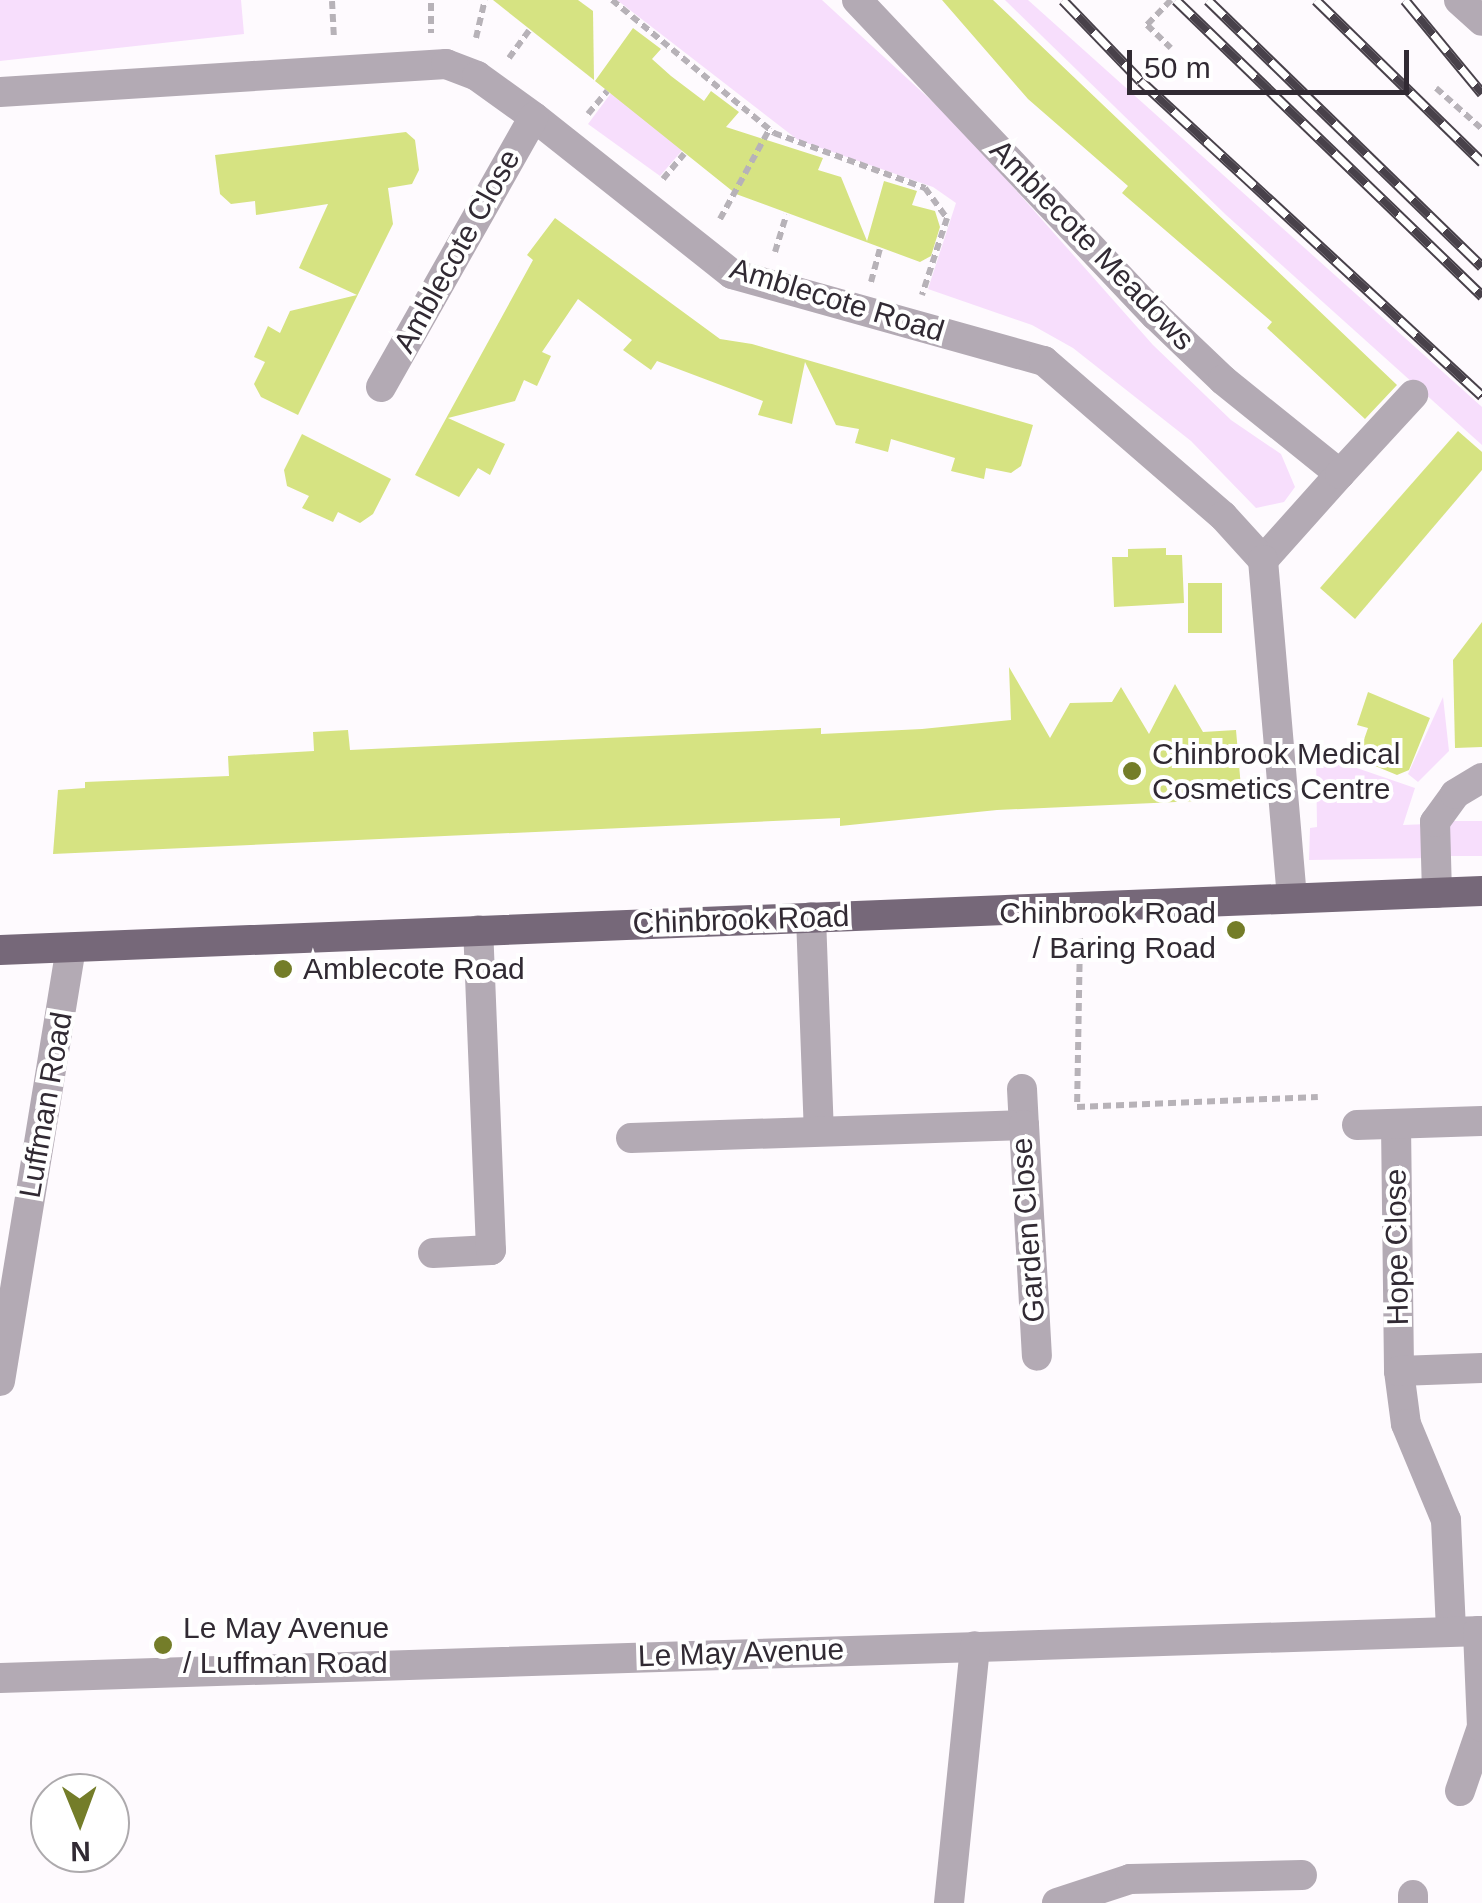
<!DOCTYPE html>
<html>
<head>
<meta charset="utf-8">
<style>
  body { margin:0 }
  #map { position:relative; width:1482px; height:1903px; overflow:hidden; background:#fefafe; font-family:Helvetica,sans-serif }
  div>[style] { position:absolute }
  .green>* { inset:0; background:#f7defc; transform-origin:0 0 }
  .building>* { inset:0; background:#d6e382; transform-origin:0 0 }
  .path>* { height:6px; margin-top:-3px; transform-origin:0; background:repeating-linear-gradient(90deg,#b7b2b8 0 8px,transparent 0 13px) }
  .minor>* { height:30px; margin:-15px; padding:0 15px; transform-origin:15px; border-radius:15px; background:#b3aab4 }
  .major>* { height:30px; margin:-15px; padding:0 15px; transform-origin:15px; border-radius:15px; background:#766879 }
  .rail>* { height:11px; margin-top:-5.5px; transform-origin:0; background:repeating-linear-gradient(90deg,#fff 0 22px,#48414a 0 44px); box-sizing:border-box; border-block:2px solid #48414a }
  .dots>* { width:28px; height:28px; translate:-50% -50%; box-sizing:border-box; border:5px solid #fff; border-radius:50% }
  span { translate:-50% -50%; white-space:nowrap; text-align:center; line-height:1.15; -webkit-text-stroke:8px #fff; paint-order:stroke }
  .street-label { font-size:30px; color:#312a33 }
  .poi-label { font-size:30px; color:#312a33 }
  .left { translate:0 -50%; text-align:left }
  .right { translate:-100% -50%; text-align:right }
  .north { position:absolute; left:30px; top:1773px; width:100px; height:100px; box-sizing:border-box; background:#fff; border:2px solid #adaaad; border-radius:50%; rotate:179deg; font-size:28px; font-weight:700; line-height:40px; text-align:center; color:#312a33 }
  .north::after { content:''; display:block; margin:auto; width:35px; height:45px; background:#747d29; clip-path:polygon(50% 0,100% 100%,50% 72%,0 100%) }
  .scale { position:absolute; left:1127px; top:50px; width:282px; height:45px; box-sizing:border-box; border:5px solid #312a33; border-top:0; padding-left:12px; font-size:30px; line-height:35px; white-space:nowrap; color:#312a33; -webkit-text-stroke:8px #fff; paint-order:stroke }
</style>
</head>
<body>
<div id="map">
  <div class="green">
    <i style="clip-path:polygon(0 0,241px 0,244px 34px,0 61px)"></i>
    <i style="clip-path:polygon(617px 0,822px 0,960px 127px,1153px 345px,1231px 420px,1281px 454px,1295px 487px,1284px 502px,1256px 508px,1191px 441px,1073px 348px,1032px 325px,928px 289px,956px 203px,933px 187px,798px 140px)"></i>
    <i style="clip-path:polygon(1005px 0,1028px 0,1482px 407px,1482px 445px,1225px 214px)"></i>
    <i style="clip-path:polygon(614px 89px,685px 147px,660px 176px,588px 124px)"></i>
    <i style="clip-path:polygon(1443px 697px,1449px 751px,1418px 782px,1408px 774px)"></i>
    <i style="clip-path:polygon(1316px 754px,1415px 788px,1403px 825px,1428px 824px,1430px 858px,1309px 860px,1310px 828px,1317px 827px)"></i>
    <i style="left:1482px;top:821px;width:35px;height:32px;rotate:90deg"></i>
  </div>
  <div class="building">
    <i style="clip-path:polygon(493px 0,578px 0,593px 11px,594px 80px)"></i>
    <i style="clip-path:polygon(942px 0,993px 0,1397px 385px,1365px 419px,1267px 328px,1272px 322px,1122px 193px,1128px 186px,1028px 99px)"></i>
    <i style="clip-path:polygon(633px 28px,661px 49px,652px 59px,671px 76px,704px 101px,711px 91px,739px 112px,726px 127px,823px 158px,818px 170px,841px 177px,867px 241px,884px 181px,917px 191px,912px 205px,935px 211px,940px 227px,931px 256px,920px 262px,736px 194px,595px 81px)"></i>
    <i style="clip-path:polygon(406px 132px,415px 140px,419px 170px,412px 184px,388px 188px,393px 224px,298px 415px,261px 397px,254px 384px,265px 362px,254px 357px,268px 326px,280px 333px,290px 311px,357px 295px,299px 268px,328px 204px,256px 215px,255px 201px,231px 204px,220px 194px,215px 155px)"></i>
    <i style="clip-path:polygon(555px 218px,720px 339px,752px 344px,1033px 425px,1021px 466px,1011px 473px,986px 468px,984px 479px,951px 471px,955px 458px,891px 439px,888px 452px,855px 443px,859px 429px,836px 425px,805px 362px,792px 424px,758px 415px,763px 401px,657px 361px,651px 370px,623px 350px,632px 340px,578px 299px,542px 352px,551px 356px,537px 386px,524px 380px,515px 401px,448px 418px,505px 444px,490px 475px,478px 468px,459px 497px,415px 475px,533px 260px,527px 255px)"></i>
    <i style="clip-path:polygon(1458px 431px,1482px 452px,1482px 470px,1355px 619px,1320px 588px)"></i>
    <i style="clip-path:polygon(302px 434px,391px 479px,373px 514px,360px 523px,338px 512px,333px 522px,302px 508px,309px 496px,287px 486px,284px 470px)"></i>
    <i style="clip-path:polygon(1166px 548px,1166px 555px,1182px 555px,1184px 603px,1114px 607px,1112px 557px,1128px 557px,1128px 549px)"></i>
    <i style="left:1188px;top:583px;width:34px;height:50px"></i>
    <i style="clip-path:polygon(1482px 622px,1482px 747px,1455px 748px,1453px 660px)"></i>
    <i style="clip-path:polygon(1009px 667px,1050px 738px,1070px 703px,1112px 702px,1121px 687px,1149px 734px,1175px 684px,1203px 732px,1236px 730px,1242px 799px,997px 810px,840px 826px,840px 818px,53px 854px,58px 790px,85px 788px,85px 782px,229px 776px,228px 756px,314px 751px,313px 732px,348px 730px,350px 750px,821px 728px,821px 734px,922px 729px,1011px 720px)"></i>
    <i style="clip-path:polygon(1368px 692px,1430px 718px,1409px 770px,1397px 775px,1368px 763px,1360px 751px,1368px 728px,1357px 725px)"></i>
  </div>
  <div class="path">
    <i style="left:612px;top:0;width:210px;rotate:39.4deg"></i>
    <i style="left:774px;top:133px;width:161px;rotate:20deg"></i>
    <i style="left:925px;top:188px;width:37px;rotate:54deg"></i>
    <i style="left:947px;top:218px;width:81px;rotate:108deg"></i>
    <i style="left:1171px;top:0;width:35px;rotate:134deg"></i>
    <i style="left:1147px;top:25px;width:33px;rotate:44deg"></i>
    <i style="left:332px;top:1px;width:38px;rotate:87deg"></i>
    <i style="left:431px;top:3px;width:30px;rotate:90deg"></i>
    <i style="left:476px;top:38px;width:39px;rotate:-77deg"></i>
    <i style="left:509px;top:58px;width:34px;rotate:-54deg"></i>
    <i style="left:1436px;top:88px;width:62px;rotate:41.7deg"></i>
    <i style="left:588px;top:114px;width:30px;rotate:-50deg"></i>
    <i style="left:663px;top:179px;width:33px;rotate:-50deg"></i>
    <i style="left:720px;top:219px;width:104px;rotate:-61.2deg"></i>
    <i style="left:775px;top:252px;width:39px;rotate:-73deg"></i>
    <i style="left:871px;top:282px;width:34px;rotate:-75deg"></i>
    <i style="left:1080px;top:938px;width:169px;rotate:91deg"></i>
    <i style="left:1077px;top:1107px;width:241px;rotate:-2.4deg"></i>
  </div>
  <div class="minor">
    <i style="left:857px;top:0;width:434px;rotate:46.6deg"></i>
    <i style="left:1155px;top:315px;width:94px;rotate:43.7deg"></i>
    <i style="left:1223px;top:380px;width:150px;rotate:38.8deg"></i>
    <i style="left:1340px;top:474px;width:115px;rotate:131.8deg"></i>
    <i style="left:1459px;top:0;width:31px;rotate:42deg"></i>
    <i style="left:0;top:92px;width:447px;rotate:-3.6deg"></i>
    <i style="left:446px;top:64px;width:33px;rotate:21deg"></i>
    <i style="left:477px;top:76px;width:70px;rotate:35.7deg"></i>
    <i style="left:534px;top:117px;width:253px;rotate:38.4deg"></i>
    <i style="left:732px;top:274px;width:324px;rotate:15.6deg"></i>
    <i style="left:1044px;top:361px;width:237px;rotate:40.9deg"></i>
    <i style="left:1223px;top:516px;width:59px;rotate:47.7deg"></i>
    <i style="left:1263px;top:560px;width:338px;rotate:85.1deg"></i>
    <i style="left:381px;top:387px;width:310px;rotate:-60.5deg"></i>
    <i style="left:1340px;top:474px;width:108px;rotate:-47.3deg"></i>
    <i style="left:1437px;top:893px;width:71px;rotate:-91.6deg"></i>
    <i style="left:1435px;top:822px;width:34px;rotate:-54deg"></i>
    <i style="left:1455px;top:794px;width:31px;rotate:-31deg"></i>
    <i style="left:811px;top:917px;width:214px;rotate:87.9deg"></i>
    <i style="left:1022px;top:1089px;width:36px;rotate:87deg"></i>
    <i style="left:1396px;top:1124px;width:247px;rotate:89.3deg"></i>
    <i style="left:1399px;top:1371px;width:53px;rotate:82.5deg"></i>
    <i style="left:1406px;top:1424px;width:104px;rotate:67.4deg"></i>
    <i style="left:1446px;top:1520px;width:111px;rotate:87.4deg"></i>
    <i style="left:1357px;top:1125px;width:125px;rotate:-1.8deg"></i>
    <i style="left:631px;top:1138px;width:393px;rotate:-1.9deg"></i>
    <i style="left:1024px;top:1125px;width:231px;rotate:86.8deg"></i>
    <i style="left:433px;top:1253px;width:58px;rotate:-3deg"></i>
    <i style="left:491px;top:1250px;width:320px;rotate:-92.3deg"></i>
    <i style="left:1399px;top:1371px;width:83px;rotate:-2.1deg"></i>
    <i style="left:0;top:1381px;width:439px;rotate:-80.7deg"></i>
    <i style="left:0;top:1678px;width:1483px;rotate:-1.82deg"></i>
    <i style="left:1460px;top:1791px;width:68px;rotate:-71deg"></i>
    <i style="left:1482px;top:1727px;width:96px;rotate:-92.4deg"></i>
    <i style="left:1413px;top:1895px;width:8px;rotate:90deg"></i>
    <i style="left:949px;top:1903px;width:258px;rotate:-84.2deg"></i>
    <i style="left:1057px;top:1903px;width:77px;rotate:-18.2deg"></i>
    <i style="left:1130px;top:1879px;width:172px;rotate:-1.3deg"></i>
  </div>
  <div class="major">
    <i style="left:0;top:950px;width:1483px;rotate:-2.28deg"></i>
  </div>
  <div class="rail">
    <i style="left:1063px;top:0;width:112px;rotate:46.1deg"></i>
    <i style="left:1141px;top:81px;width:464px;rotate:42.7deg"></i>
    <i style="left:1176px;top:0;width:426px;rotate:44deg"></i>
    <i style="left:1208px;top:0;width:382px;rotate:44.2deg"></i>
    <i style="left:1316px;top:0;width:232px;rotate:44.3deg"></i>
    <i style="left:1405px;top:0;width:121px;rotate:50.4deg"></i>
  </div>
  <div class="dots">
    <i style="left:1132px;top:771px;background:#747d29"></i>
    <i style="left:1236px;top:930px;background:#747d29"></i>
    <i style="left:283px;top:969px;background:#747d29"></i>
    <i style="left:163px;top:1645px;background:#747d29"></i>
  </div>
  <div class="street-label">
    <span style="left:1092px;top:245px;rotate:46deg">Amblecote Meadows</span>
    <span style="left:457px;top:251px;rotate:-61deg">Amblecote Close</span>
    <span style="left:837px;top:300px;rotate:17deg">Amblecote Road</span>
    <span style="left:741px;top:920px;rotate:-2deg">Chinbrook Road</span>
    <span style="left:46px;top:1105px;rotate:-80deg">Luffman Road</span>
    <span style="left:1028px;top:1230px;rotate:-94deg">Garden Close</span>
    <span style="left:1397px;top:1247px;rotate:-91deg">Hope Close</span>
    <span style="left:741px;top:1653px;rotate:-2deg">Le May Avenue</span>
  </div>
  <div class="poi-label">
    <span class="left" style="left:1152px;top:771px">Chinbrook Medical<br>Cosmetics Centre</span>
    <span class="right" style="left:1216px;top:930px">Chinbrook Road<br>/ Baring Road</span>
    <span class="left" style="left:303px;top:969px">Amblecote Road</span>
    <span class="left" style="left:183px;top:1645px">Le May Avenue<br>/ Luffman Road</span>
  </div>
  <div class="north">N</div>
  <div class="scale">50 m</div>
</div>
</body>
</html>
